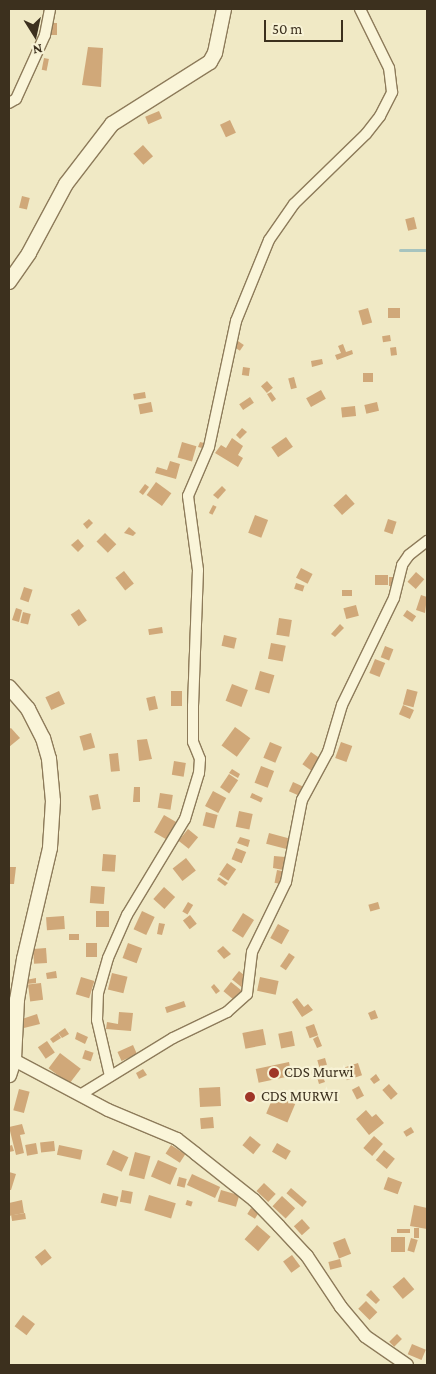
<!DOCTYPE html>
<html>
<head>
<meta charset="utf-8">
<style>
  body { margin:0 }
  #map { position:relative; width:436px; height:1374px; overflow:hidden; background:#f0e9c5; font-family:"Crimson Pro",serif }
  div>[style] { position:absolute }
  .stream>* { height:3px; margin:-1.5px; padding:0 1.5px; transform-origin:1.5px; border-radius:1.5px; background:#a7c4bf }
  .building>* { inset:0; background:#d0a879; transform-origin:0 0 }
  .roads { filter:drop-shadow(1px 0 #8d7b5a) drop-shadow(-1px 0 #8d7b5a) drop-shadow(0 1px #8d7b5a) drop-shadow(0 -1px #8d7b5a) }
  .minor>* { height:10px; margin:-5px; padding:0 5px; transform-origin:5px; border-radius:5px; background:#faf5d9 }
  .tertiary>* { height:12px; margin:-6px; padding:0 6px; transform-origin:6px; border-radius:6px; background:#faf5d9 }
  .secondary>* { height:14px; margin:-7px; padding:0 7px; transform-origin:7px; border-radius:7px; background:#faf5d9 }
  .dots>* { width:14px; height:14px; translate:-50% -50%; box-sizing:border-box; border:2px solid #f7f2d5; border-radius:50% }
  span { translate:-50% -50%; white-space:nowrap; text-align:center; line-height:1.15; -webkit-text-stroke:4.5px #f7f2d5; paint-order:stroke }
  .poi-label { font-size:15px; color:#3c301e }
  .left { translate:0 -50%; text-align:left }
  .frame { position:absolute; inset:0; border:10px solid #3c301e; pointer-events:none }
  .north { position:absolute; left:10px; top:10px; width:50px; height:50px; -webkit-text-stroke:4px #f7f2d5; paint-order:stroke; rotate:170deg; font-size:14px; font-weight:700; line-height:20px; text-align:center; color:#3c301e }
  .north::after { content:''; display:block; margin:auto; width:18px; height:22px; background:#3c301e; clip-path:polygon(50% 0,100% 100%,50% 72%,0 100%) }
  .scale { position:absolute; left:264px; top:20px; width:79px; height:22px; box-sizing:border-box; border:2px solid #3c301e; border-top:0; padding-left:6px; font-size:15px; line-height:18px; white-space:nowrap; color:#3c301e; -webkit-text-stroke:4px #f7f2d5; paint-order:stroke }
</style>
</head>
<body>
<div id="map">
  <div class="stream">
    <i style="left:400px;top:250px;width:27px"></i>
  </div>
  <div class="building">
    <i style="left:48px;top:23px;width:9px;height:12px"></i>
    <i style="clip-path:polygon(88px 47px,103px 48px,101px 87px,82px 85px)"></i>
    <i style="left:44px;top:58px;width:5px;height:12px;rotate:11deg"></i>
    <i style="left:159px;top:111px;width:8px;height:15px;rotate:67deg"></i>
    <i style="left:230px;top:120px;width:14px;height:11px;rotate:65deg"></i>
    <i style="left:143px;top:145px;width:15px;height:13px;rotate:48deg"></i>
    <i style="left:22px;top:196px;width:8px;height:12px;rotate:14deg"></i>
    <i style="left:414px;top:217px;width:12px;height:9px;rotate:76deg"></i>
    <i style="left:368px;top:308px;width:15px;height:10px;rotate:74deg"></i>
    <i style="left:400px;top:308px;width:10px;height:12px;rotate:90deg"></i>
    <i style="left:390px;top:335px;width:6px;height:8px;rotate:81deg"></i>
    <i style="left:238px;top:341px;width:7px;height:7px;rotate:34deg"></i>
    <i style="clip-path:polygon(343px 344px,346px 352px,352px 350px,353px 354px,337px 360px,335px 355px,341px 353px,338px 346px)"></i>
    <i style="left:396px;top:347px;width:8px;height:6px;rotate:83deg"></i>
    <i style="clip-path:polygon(322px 359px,323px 364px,312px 367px,311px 361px)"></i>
    <i style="left:243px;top:367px;width:7px;height:8px;rotate:8deg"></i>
    <i style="left:363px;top:373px;width:10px;height:9px"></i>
    <i style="left:294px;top:377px;width:11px;height:6px;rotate:75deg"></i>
    <i style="left:267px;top:381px;width:9px;height:8px;rotate:49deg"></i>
    <i style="left:321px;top:390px;width:10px;height:17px;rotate:61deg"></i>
    <i style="left:145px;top:392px;width:6px;height:12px;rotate:81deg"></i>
    <i style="clip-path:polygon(271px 392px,276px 399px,272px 402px,267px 394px)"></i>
    <i style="left:250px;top:397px;width:7px;height:13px;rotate:56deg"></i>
    <i style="left:151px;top:402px;width:10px;height:13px;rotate:79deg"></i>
    <i style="left:377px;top:402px;width:9px;height:13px;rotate:77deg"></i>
    <i style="left:355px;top:406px;width:10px;height:14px;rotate:84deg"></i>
    <i style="clip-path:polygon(242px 428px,247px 432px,240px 439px,236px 435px)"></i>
    <i style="left:286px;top:437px;width:12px;height:18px;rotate:55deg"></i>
    <i style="clip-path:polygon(232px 438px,243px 446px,238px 455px,243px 458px,238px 467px,215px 453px,221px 445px,226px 448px)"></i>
    <i style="left:182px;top:442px;width:15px;height:16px;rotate:16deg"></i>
    <i style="clip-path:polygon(200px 442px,204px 443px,202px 448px,198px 447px)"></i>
    <i style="clip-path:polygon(170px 461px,180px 464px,176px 479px,155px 473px,157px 467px,167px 470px)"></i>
    <i style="left:156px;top:482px;width:19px;height:16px;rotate:36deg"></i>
    <i style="left:145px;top:484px;width:5px;height:10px;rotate:37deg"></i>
    <i style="clip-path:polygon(222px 486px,226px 490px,218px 499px,213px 495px)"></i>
    <i style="left:346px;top:494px;width:13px;height:17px;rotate:48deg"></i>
    <i style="left:213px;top:505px;width:4px;height:9px;rotate:27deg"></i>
    <i style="left:255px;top:515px;width:14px;height:19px;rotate:21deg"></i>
    <i style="clip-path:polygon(89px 519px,93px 523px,87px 529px,83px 524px)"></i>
    <i style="left:388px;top:519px;width:9px;height:13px;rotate:18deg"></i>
    <i style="clip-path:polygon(129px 527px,136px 533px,133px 536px,124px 533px)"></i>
    <i style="left:105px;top:533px;width:16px;height:12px;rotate:45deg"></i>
    <i style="clip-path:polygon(78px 539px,84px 546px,78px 552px,71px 545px)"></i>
    <i style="left:301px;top:568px;width:13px;height:11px;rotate:27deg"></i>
    <i style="left:124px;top:571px;width:16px;height:11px;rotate:52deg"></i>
    <i style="left:416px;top:572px;width:11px;height:13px;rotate:41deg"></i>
    <i style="left:375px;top:575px;width:13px;height:10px"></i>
    <i style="left:389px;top:577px;width:6px;height:9px"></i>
    <i style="left:296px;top:583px;width:9px;height:6px;rotate:18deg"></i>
    <i style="left:24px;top:587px;width:9px;height:13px;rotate:18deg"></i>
    <i style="left:352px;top:590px;width:6px;height:10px;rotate:90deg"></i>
    <i style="clip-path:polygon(421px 595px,427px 597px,425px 613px,416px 610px)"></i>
    <i style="left:356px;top:605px;width:11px;height:13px;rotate:75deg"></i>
    <i style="clip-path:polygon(16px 608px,22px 610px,19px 622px,12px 620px)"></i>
    <i style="left:79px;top:609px;width:14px;height:10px;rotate:56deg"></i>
    <i style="left:407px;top:610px;width:11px;height:7px;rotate:34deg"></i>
    <i style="left:23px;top:612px;width:8px;height:11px;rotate:14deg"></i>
    <i style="left:279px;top:618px;width:13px;height:17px;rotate:9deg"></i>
    <i style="clip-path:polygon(340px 624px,344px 628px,335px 637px,331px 634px)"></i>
    <i style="left:162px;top:627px;width:6px;height:14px;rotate:81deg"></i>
    <i style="left:224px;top:635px;width:13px;height:11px;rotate:13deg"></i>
    <i style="left:271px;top:643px;width:15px;height:16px;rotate:11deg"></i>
    <i style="left:385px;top:646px;width:9px;height:12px;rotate:21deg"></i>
    <i style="left:375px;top:659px;width:11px;height:15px;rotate:22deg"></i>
    <i style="left:260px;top:671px;width:15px;height:19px;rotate:16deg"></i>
    <i style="left:232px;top:684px;width:17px;height:18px;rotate:21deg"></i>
    <i style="left:407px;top:689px;width:11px;height:16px;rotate:15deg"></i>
    <i style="left:59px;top:691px;width:14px;height:15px;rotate:65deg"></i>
    <i style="left:171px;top:691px;width:11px;height:15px"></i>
    <i style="left:155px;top:696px;width:13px;height:9px;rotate:77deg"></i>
    <i style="left:403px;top:705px;width:12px;height:10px;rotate:24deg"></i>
    <i style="left:235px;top:727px;width:19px;height:23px;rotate:36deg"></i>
    <i style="clip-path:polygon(11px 728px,20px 738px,9px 747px,9px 729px)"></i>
    <i style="left:91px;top:733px;width:15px;height:12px;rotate:74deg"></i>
    <i style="clip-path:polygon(147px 739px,152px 759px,139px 761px,137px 740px)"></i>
    <i style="left:270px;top:742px;width:13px;height:17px;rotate:23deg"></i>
    <i style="left:341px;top:742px;width:12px;height:17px;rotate:20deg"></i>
    <i style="left:311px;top:752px;width:12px;height:15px;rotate:35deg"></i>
    <i style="left:118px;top:753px;width:18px;height:9px;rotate:84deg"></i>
    <i style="left:174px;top:761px;width:12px;height:14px;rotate:9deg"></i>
    <i style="left:261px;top:766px;width:14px;height:18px;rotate:21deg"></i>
    <i style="clip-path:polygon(232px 769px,240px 774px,238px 778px,229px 773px)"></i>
    <i style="left:229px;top:774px;width:11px;height:16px;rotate:34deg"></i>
    <i style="left:293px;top:782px;width:12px;height:10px;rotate:24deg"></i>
    <i style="clip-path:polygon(134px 787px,140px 787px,140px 802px,133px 802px)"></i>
    <i style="left:213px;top:791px;width:15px;height:17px;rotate:28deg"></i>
    <i style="left:160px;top:793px;width:13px;height:15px;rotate:9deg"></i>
    <i style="left:252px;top:793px;width:12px;height:5px;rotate:24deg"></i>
    <i style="left:98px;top:794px;width:15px;height:9px;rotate:79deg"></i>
    <i style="left:239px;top:811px;width:14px;height:16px;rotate:12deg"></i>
    <i style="left:206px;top:812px;width:12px;height:14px;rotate:14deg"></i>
    <i style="left:164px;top:815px;width:14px;height:20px;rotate:30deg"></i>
    <i style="left:188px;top:829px;width:13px;height:15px;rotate:39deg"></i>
    <i style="left:269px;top:833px;width:23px;height:11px;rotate:15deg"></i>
    <i style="clip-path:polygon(240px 837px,250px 840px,248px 847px,237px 843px)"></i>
    <i style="left:236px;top:848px;width:11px;height:12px;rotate:22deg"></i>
    <i style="left:103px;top:854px;width:13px;height:17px;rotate:4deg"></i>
    <i style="clip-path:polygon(274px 856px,285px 857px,283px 870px,273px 868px)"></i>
    <i style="left:186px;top:858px;width:16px;height:17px;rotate:52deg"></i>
    <i style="left:227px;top:863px;width:11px;height:14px;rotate:34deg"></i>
    <i style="clip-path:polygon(9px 867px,16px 867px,14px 884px,9px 884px)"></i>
    <i style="left:277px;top:870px;width:10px;height:13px;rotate:11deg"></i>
    <i style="clip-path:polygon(219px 877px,228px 883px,225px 886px,217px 880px)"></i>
    <i style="left:91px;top:886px;width:14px;height:17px;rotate:4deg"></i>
    <i style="left:164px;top:887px;width:15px;height:16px;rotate:42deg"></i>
    <i style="left:188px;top:902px;width:6px;height:11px;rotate:31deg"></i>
    <i style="left:378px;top:902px;width:7px;height:10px;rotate:74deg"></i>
    <i style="left:109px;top:911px;width:16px;height:13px;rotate:90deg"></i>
    <i style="left:142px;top:911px;width:14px;height:20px;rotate:25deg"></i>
    <i style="left:243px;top:913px;width:13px;height:21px;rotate:32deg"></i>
    <i style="left:190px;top:915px;width:11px;height:9px;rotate:52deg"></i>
    <i style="left:64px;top:916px;width:13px;height:18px;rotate:86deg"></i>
    <i style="clip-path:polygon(159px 923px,165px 924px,162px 935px,157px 934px)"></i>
    <i style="left:278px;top:924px;width:13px;height:16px;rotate:29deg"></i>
    <i style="left:69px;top:934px;width:10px;height:6px"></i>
    <i style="left:86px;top:943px;width:11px;height:14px"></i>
    <i style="left:128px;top:943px;width:15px;height:16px;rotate:20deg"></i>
    <i style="clip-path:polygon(223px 946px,231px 954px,224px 959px,217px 951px)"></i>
    <i style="left:46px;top:948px;width:15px;height:13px;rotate:86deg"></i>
    <i style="left:289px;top:953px;width:7px;height:16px;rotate:34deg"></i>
    <i style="clip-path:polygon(56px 971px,57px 978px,47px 979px,46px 973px)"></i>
    <i style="left:239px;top:971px;width:14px;height:11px;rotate:39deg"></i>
    <i style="left:112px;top:973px;width:16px;height:17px;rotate:14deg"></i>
    <i style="left:81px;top:977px;width:14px;height:18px;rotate:17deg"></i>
    <i style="left:260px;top:977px;width:19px;height:14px;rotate:12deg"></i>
    <i style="clip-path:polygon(36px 978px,36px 983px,27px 984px,26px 980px)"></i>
    <i style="left:231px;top:982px;width:14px;height:12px;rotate:39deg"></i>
    <i style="left:41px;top:983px;width:17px;height:13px;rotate:83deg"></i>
    <i style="clip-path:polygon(214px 984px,220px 991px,216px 994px,211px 987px)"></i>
    <i style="clip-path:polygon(297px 998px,304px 1007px,308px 1004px,313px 1010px,302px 1017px,292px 1002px)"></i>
    <i style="left:184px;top:1001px;width:6px;height:20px;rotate:72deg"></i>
    <i style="clip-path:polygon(375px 1010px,378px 1018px,371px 1020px,368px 1013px)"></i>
    <i style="clip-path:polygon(119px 1012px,133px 1013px,131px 1031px,106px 1029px,107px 1022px,118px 1024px)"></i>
    <i style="clip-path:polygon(37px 1014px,40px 1024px,24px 1028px,22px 1019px)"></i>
    <i style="left:314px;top:1024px;width:12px;height:9px;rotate:70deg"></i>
    <i style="clip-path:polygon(65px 1028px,69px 1034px,62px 1038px,58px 1033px)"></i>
    <i style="left:263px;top:1029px;width:16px;height:21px;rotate:79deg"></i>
    <i style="left:292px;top:1031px;width:15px;height:14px;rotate:79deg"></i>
    <i style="clip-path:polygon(77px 1032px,88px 1037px,85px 1044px,75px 1039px)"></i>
    <i style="clip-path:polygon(58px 1033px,61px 1038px,53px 1043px,50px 1039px)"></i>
    <i style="clip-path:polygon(318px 1036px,322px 1046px,317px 1048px,313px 1039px)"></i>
    <i style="left:47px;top:1041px;width:14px;height:11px;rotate:56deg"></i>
    <i style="left:133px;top:1045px;width:10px;height:17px;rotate:66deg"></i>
    <i style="left:85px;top:1050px;width:9px;height:9px;rotate:18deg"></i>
    <i style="left:60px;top:1053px;width:26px;height:19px;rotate:37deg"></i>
    <i style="left:325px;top:1058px;width:7px;height:8px;rotate:74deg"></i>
    <i style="left:289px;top:1062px;width:14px;height:34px;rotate:78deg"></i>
    <i style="left:358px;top:1063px;width:13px;height:16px;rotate:72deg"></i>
    <i style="clip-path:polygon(143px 1069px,147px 1075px,139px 1079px,136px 1073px)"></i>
    <i style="clip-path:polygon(376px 1074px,380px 1080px,374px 1084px,370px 1079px)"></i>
    <i style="clip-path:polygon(322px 1075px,325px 1082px,319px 1084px,317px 1077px)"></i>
    <i style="left:389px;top:1084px;width:13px;height:9px;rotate:48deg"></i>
    <i style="left:359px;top:1086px;width:11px;height:8px;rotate:63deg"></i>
    <i style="left:220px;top:1087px;width:19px;height:21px;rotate:87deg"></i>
    <i style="left:19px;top:1089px;width:11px;height:22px;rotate:15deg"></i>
    <i style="left:274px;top:1095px;width:23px;height:20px;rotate:23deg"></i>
    <i style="clip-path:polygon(366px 1110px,372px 1117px,376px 1114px,384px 1123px,369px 1135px,356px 1119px)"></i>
    <i style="left:213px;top:1117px;width:11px;height:13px;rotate:85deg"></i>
    <i style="clip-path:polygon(22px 1124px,25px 1134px,20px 1135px,24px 1153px,16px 1155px,9px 1127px)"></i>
    <i style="left:411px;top:1127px;width:6px;height:9px;rotate:59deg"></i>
    <i style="left:250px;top:1136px;width:14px;height:12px;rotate:39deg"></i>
    <i style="left:374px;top:1136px;width:12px;height:16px;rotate:42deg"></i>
    <i style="left:54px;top:1141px;width:10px;height:14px;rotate:84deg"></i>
    <i style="left:36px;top:1143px;width:11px;height:11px;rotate:80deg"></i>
    <i style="left:277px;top:1143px;width:16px;height:10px;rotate:30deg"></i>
    <i style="clip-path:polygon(12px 1145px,14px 1151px,9px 1152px,9px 1146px)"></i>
    <i style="left:59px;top:1145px;width:24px;height:10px;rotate:12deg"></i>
    <i style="left:171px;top:1145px;width:17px;height:10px;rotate:33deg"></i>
    <i style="left:113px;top:1150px;width:17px;height:16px;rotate:25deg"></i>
    <i style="left:384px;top:1150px;width:14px;height:13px;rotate:39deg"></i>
    <i style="left:135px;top:1152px;width:16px;height:24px;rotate:15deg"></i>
    <i style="left:158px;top:1160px;width:21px;height:18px;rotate:23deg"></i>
    <i style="clip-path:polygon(9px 1172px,16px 1174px,11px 1190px,9px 1190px)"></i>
    <i style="left:192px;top:1174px;width:31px;height:12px;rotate:25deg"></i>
    <i style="left:179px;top:1177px;width:8px;height:9px;rotate:14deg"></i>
    <i style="left:388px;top:1177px;width:15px;height:13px;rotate:20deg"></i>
    <i style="left:264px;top:1183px;width:16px;height:11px;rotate:43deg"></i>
    <i style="left:291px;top:1188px;width:21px;height:7px;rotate:41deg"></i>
    <i style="left:122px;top:1190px;width:11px;height:12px;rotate:10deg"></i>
    <i style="left:221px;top:1190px;width:19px;height:12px;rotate:16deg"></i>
    <i style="left:103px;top:1193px;width:16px;height:10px;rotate:14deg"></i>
    <i style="left:149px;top:1195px;width:28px;height:16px;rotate:17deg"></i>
    <i style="left:282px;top:1196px;width:18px;height:14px;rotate:43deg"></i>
    <i style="clip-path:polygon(22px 1200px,24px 1213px,9px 1216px,9px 1203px)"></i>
    <i style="left:187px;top:1200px;width:6px;height:5px;rotate:18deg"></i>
    <i style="clip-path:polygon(414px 1205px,427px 1208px,427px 1229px,410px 1226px)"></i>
    <i style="left:251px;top:1208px;width:9px;height:7px;rotate:32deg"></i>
    <i style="left:25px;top:1213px;width:6px;height:14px;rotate:81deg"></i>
    <i style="left:302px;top:1219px;width:12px;height:11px;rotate:48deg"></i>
    <i style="left:257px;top:1225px;width:18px;height:19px;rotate:41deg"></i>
    <i style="left:414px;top:1228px;width:5px;height:10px"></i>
    <i style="left:410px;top:1229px;width:4px;height:13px;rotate:90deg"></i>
    <i style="left:391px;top:1237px;width:14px;height:15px"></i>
    <i style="left:345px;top:1238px;width:17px;height:13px;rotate:69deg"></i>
    <i style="left:411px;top:1238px;width:7px;height:13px;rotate:16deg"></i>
    <i style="left:45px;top:1249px;width:11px;height:13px;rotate:52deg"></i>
    <i style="left:292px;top:1255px;width:14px;height:11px;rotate:54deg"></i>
    <i style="left:340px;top:1259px;width:8px;height:12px;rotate:76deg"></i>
    <i style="left:404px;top:1277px;width:16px;height:15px;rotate:50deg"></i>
    <i style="clip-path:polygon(371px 1290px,380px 1300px,376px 1304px,366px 1295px)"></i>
    <i style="left:366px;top:1301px;width:16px;height:11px;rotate:45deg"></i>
    <i style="left:23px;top:1315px;width:15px;height:14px;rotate:37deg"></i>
    <i style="left:397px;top:1334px;width:7px;height:11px;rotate:45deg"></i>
    <i style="left:412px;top:1344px;width:15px;height:11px;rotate:23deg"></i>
  </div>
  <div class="roads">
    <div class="minor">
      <i style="left:9px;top:103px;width:8px;rotate:-30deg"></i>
      <i style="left:16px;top:99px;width:70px;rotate:-65.6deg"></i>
      <i style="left:45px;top:35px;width:26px;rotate:-79deg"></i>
      <i style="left:110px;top:1076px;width:57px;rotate:-103.1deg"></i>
      <i style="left:97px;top:1020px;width:27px;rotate:-88deg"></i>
      <i style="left:98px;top:993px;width:36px;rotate:-74deg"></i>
      <i style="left:108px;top:958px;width:47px;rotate:-66.2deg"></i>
      <i style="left:127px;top:915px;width:112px;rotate:-58.9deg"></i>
      <i style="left:185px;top:819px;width:48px;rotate:-73.1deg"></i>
      <i style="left:199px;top:773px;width:14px;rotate:-86deg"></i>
      <i style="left:200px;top:759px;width:18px;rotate:-112deg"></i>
      <i style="left:193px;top:742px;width:36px;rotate:-90deg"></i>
      <i style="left:193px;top:706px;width:136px;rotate:-87.9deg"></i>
      <i style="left:198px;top:570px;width:75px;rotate:-97.7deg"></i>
      <i style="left:188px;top:496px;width:53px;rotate:-66.8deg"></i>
      <i style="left:209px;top:447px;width:129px;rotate:-77.9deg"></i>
      <i style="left:236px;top:321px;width:87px;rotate:-67.8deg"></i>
      <i style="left:269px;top:240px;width:44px;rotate:-55.2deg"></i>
      <i style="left:294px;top:204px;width:100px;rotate:-44.2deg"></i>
      <i style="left:366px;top:134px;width:23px;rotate:-52deg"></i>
      <i style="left:380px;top:116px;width:27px;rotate:-63deg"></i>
      <i style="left:392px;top:92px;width:24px;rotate:-97deg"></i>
      <i style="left:389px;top:68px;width:66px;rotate:-116.2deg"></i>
      <i style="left:80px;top:1095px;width:109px;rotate:-31.5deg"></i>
      <i style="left:173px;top:1038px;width:60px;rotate:-25.7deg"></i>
      <i style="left:227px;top:1012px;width:27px;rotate:-42deg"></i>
      <i style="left:247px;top:994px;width:42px;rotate:-83.2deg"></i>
      <i style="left:252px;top:952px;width:78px;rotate:-64.1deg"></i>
      <i style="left:286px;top:882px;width:84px;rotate:-79deg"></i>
      <i style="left:302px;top:800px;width:55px;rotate:-61.6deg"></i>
      <i style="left:328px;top:752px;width:49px;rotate:-73.4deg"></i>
      <i style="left:342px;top:705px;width:119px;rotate:-64.1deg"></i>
      <i style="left:394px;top:598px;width:34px;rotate:-76deg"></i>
      <i style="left:402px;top:565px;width:12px;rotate:-55deg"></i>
      <i style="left:409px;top:555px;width:23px;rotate:-38deg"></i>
    </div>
    <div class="tertiary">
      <i style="left:14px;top:1060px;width:106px;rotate:28deg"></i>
      <i style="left:108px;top:1110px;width:75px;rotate:22.8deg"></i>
      <i style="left:177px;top:1139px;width:24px;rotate:38deg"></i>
      <i style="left:196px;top:1154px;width:74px;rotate:38.4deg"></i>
      <i style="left:254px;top:1200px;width:36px;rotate:46deg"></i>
      <i style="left:279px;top:1226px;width:41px;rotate:47deg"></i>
      <i style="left:307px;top:1256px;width:61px;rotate:56.3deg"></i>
      <i style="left:341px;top:1307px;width:38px;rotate:50deg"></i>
      <i style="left:365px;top:1336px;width:51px;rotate:34.6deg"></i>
    </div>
    <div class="secondary">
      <i style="left:9px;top:282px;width:35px;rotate:-55deg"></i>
      <i style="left:29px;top:253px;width:78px;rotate:-61.8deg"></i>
      <i style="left:66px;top:184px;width:76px;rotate:-52.5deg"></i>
      <i style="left:112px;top:124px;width:116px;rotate:-32.3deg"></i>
      <i style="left:210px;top:62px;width:10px;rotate:-61deg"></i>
      <i style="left:215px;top:53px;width:45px;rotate:-78.4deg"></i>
      <i style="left:9px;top:687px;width:29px;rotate:49deg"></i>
      <i style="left:28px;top:709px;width:33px;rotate:63deg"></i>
      <i style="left:43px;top:738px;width:22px;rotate:74deg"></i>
      <i style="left:49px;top:759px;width:42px;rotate:84.6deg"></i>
      <i style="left:53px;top:801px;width:47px;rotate:93.7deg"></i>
      <i style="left:50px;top:848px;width:114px;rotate:103.2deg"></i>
      <i style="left:24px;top:959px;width:42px;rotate:99.7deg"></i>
      <i style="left:17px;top:1000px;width:60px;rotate:92.9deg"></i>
      <i style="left:14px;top:1060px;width:16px;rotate:108deg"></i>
    </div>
  </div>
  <div class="dots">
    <i style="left:274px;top:1073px;background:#9f3527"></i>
    <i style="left:250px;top:1097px;background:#9f3527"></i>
  </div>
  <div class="poi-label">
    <span class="left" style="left:284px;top:1073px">CDS Murwi</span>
    <span class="left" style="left:261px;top:1097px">CDS MURWI</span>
  </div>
  <div class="frame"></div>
  <div class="north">N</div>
  <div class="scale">50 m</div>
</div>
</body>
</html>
